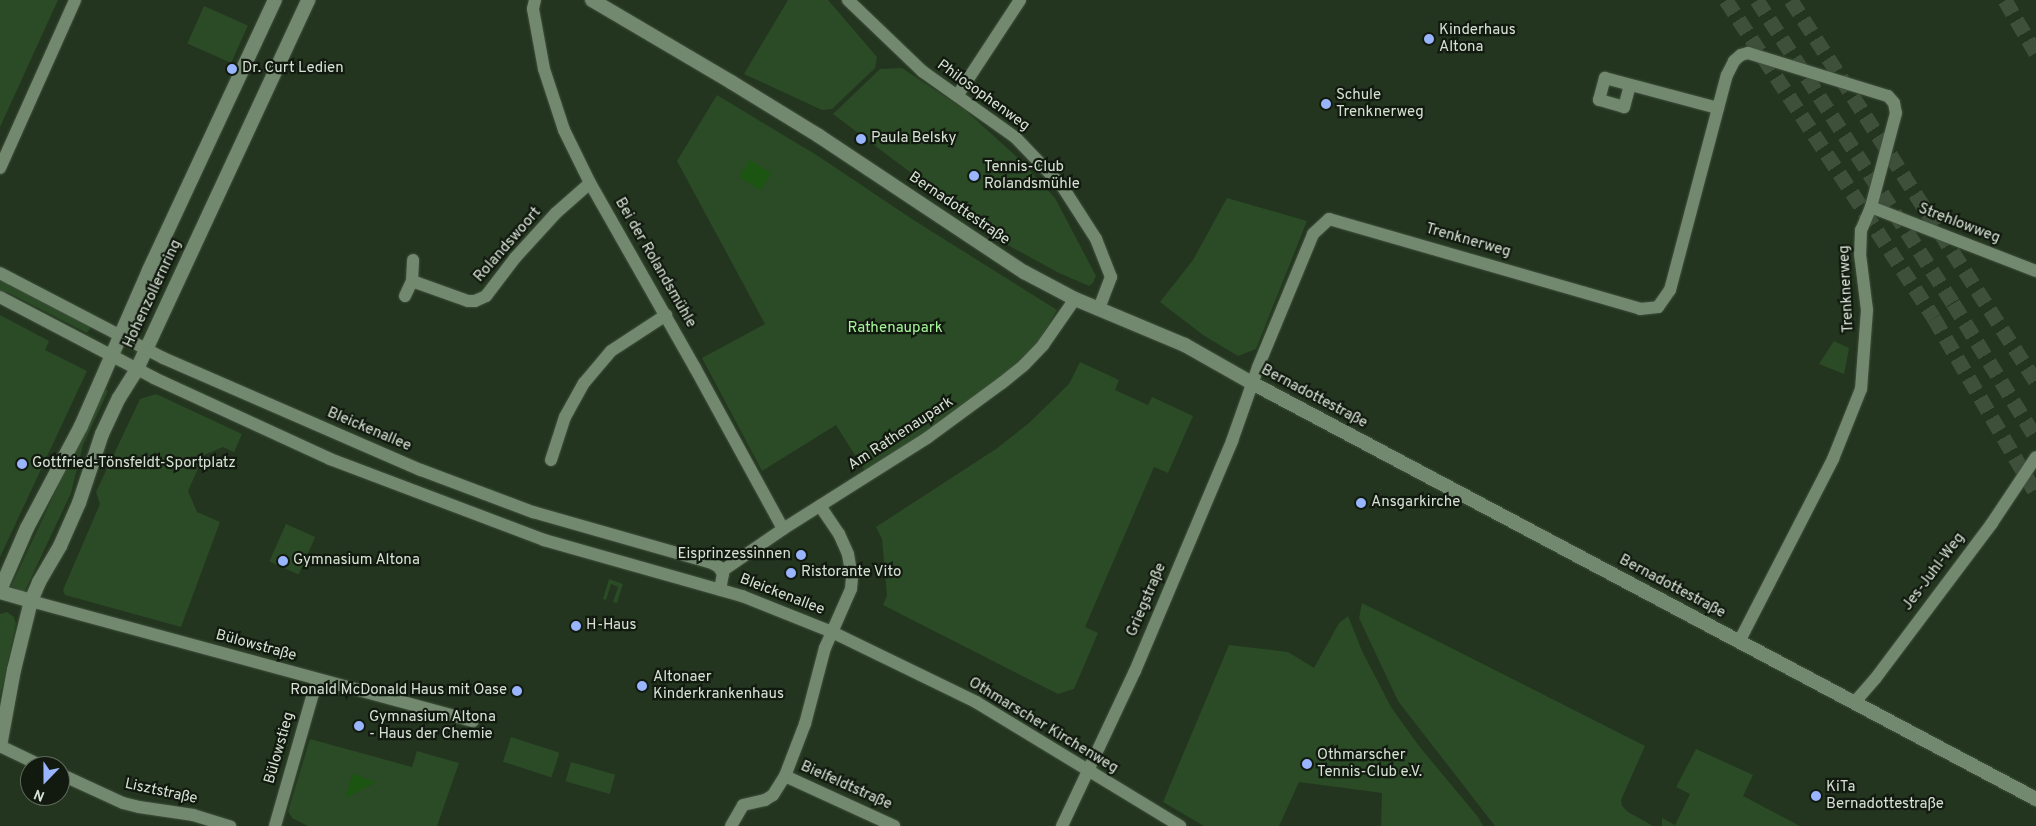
<!DOCTYPE html>
<html>
<head>
<meta charset="utf-8">
<style>
  body { margin:0 }
  #map { position:relative; width:2036px; height:826px; overflow:hidden; background:#23351f; font-family:Overpass,sans-serif }
  div>[style] { position:absolute }
  .green>* { inset:0; background:#2b4a26; transform-origin:0 0 }
  .water>* { inset:0; background:#1c5411; transform-origin:0 0 }
  .motorway-tunnel>* { height:15px; margin-top:-7.5px; transform-origin:0; background:repeating-linear-gradient(90deg,#3e4f3a 0 15px,transparent 0 23px) }
  .roads { filter:drop-shadow(0 0 1px #40503d) drop-shadow(0 0 1px #40503d) }
  .minor>* { height:12px; margin:-6px; padding:0 6px; transform-origin:6px; border-radius:6px; background:#73896f }
  .tertiary>* { height:14px; margin:-7px; padding:0 7px; transform-origin:7px; border-radius:7px; background:#73896f }
  .secondary>* { height:14px; margin:-7px; padding:0 7px; transform-origin:7px; border-radius:7px; background:#73896f }
  .dots>* { width:14px; height:14px; translate:-50% -50%; box-sizing:border-box; border:2px solid #121a10; border-radius:50% }
  span { translate:-50% -50%; white-space:nowrap; text-align:center; line-height:1.15; -webkit-text-stroke:4.5px #121a10; paint-order:stroke }
  .poi-label { font-size:15px; color:#d6e1d3 }
  .left { translate:0 -50%; text-align:left }
  .right { translate:-100% -50%; text-align:right }
  .street-label { font-size:15px; color:#d6e1d3 }
  .park-label { font-size:15px; color:#a7f59a }
  .north { position:absolute; left:20px; top:756px; width:50px; height:50px; box-sizing:border-box; background:#121a10; border:1px solid #606a5e; border-radius:50%; rotate:202deg; font-size:14px; font-weight:700; line-height:20px; text-align:center; color:#d6e1d3 }
  .north::after { content:''; display:block; margin:auto; width:18px; height:22px; background:#99b5fd; clip-path:polygon(50% 0,100% 100%,50% 72%,0 100%) }
</style>
</head>
<body>
<div id="map">
  <div class="green">
    <i style="clip-path:polygon(0 0,58px 0,0 127px)"></i>
    <i style="clip-path:polygon(788px 0,828px 0,877px 57px,875px 68px,832px 109px,822px 110px,744px 74px)"></i>
    <i style="left:204px;top:6px;width:48px;height:41px;rotate:24deg"></i>
    <i style="clip-path:polygon(902px 68px,965px 110px,1018px 158px,1055px 198px,1096px 276px,1093px 283px,1089px 286px,1059px 273px,1004px 243px,833px 114px,880px 69px)"></i>
    <i style="clip-path:polygon(717px 95px,818px 156px,912px 219px,1057px 310px,1039px 341px,994px 384px,925px 433px,865px 471px,836px 425px,762px 471px,702px 358px,765px 324px,677px 161px)"></i>
    <i style="clip-path:polygon(1227px 198px,1307px 221px,1256px 349px,1238px 356px,1203px 335px,1160px 302px,1193px 260px)"></i>
    <i style="clip-path:polygon(0 279px,91px 327px,87px 333px,9px 293px,0 291px)"></i>
    <i style="clip-path:polygon(0 315px,49px 341px,45px 350px,87px 371px,0 557px)"></i>
    <i style="clip-path:polygon(1834px 341px,1849px 348px,1844px 374px,1819px 364px)"></i>
    <i style="clip-path:polygon(1080px 362px,1119px 380px,1115px 390px,1148px 405px,1152px 397px,1193px 416px,1168px 473px,1154px 467px,1085px 627px,1098px 633px,1074px 689px,1058px 694px,883px 605px,887px 596px,882px 539px,876px 527px,996px 449px,1029px 423px,1069px 384px)"></i>
    <i style="clip-path:polygon(104px 388px,108px 391px,83px 445px,71px 493px,24px 593px,11px 586px)"></i>
    <i style="clip-path:polygon(156px 394px,242px 434px,234px 452px,223px 447px,204px 455px,188px 491px,197px 512px,220px 522px,181px 627px,65px 595px,63px 590px,100px 504px,96px 492px,140px 399px)"></i>
    <i style="left:286px;top:524px;width:32px;height:41px;rotate:24deg"></i>
    <i style="clip-path:polygon(609px 579px,623px 584px,617px 603px,613px 602px,618px 587px,611px 584px,606px 600px,603px 599px)"></i>
    <i style="clip-path:polygon(1362px 603px,1645px 746px,1621px 800px,1622px 806px,1628px 812px,1653px 826px,1495px 826px,1398px 701px,1359px 618px)"></i>
    <i style="clip-path:polygon(7px 612px,14px 617px,16px 624px,0 696px,0 614px)"></i>
    <i style="clip-path:polygon(1348px 616px,1362px 651px,1391px 707px,1419px 746px,1478px 817px,1483px 826px,1381px 826px,1382px 793px,1299px 782px,1279px 826px,1204px 826px,1163px 802px,1229px 645px,1288px 652px,1314px 668px,1339px 623px)"></i>
    <i style="left:511px;top:737px;width:51px;height:26px;rotate:18deg"></i>
    <i style="clip-path:polygon(310px 739px,412px 767px,417px 751px,459px 763px,437px 826px,308px 826px,292px 818px,288px 811px)"></i>
    <i style="clip-path:polygon(1696px 749px,1753px 775px,1743px 796px,1800px 826px,1662px 826px,1662px 818px,1675px 825px,1690px 794px,1676px 787px)"></i>
    <i style="left:571px;top:762px;width:46px;height:20px;rotate:16deg"></i>
  </div>
  <div class="water">
    <i style="left:750px;top:160px;width:25px;height:20px;rotate:32deg"></i>
    <i style="clip-path:polygon(353px 774px,376px 782px,345px 798px)"></i>
  </div>
  <div class="motorway-tunnel">
    <i style="left:1726px;top:0;width:380px;rotate:56.8deg"></i>
    <i style="left:1934px;top:318px;width:203px;rotate:59.8deg"></i>
    <i style="left:1757px;top:0;width:361px;rotate:57.1deg"></i>
    <i style="left:1953px;top:303px;width:158px;rotate:58.4deg"></i>
    <i style="left:1791px;top:0;width:454px;rotate:57.3deg"></i>
    <i style="left:2005px;top:0;width:61px;rotate:59.7deg"></i>
  </div>
  <div class="roads">
    <div class="minor">
      <i style="left:535px;top:0;width:9px;rotate:103deg"></i>
      <i style="left:533px;top:9px;width:61px;rotate:79.6deg"></i>
      <i style="left:544px;top:69px;width:64px;rotate:71.8deg"></i>
      <i style="left:564px;top:130px;width:59px;rotate:63.9deg"></i>
      <i style="left:590px;top:183px;width:213px;rotate:60.4deg"></i>
      <i style="left:695px;top:368px;width:183px;rotate:61.3deg"></i>
      <i style="left:848px;top:0;width:103px;rotate:43.8deg"></i>
      <i style="left:922px;top:71px;width:114px;rotate:35.4deg"></i>
      <i style="left:1015px;top:137px;width:68px;rotate:46.2deg"></i>
      <i style="left:1062px;top:186px;width:63px;rotate:57.3deg"></i>
      <i style="left:1096px;top:239px;width:41px;rotate:68.5deg"></i>
      <i style="left:1111px;top:277px;width:33px;rotate:111deg"></i>
      <i style="left:1630px;top:85px;width:23px;rotate:105deg"></i>
      <i style="left:1624px;top:107px;width:26px;rotate:-164deg"></i>
      <i style="left:1599px;top:100px;width:23px;rotate:-75deg"></i>
      <i style="left:1605px;top:78px;width:117px;rotate:14.9deg"></i>
      <i style="left:957px;top:96px;width:115px;rotate:-56.7deg"></i>
      <i style="left:0;top:168px;width:184px;rotate:-65.9deg"></i>
      <i style="left:1871px;top:207px;width:177px;rotate:21.2deg"></i>
      <i style="left:0;top:273px;width:184px;rotate:27.5deg"></i>
      <i style="left:163px;top:358px;width:281px;rotate:23.5deg"></i>
      <i style="left:421px;top:470px;width:120px;rotate:20.6deg"></i>
      <i style="left:533px;top:512px;width:186px;rotate:15.9deg"></i>
      <i style="left:712px;top:563px;width:8px;rotate:30deg"></i>
      <i style="left:719px;top:567px;width:8px;rotate:60deg"></i>
      <i style="left:723px;top:574px;width:16px;rotate:101deg"></i>
      <i style="left:412px;top:281px;width:59px;rotate:19.7deg"></i>
      <i style="left:468px;top:301px;width:7px"></i>
      <i style="left:475px;top:301px;width:12px;rotate:-24deg"></i>
      <i style="left:486px;top:296px;width:48px;rotate:-52.7deg"></i>
      <i style="left:515px;top:258px;width:61px;rotate:-47.7deg"></i>
      <i style="left:556px;top:213px;width:45px;rotate:-41.4deg"></i>
      <i style="left:405px;top:296px;width:17px;rotate:-65deg"></i>
      <i style="left:412px;top:281px;width:21px;rotate:-87deg"></i>
      <i style="left:0;top:297px;width:174px;rotate:27.7deg"></i>
      <i style="left:154px;top:378px;width:194px;rotate:24.7deg"></i>
      <i style="left:330px;top:459px;width:229px;rotate:20.7deg"></i>
      <i style="left:544px;top:540px;width:206px;rotate:15.8deg"></i>
      <i style="left:742px;top:596px;width:97px;rotate:21.8deg"></i>
      <i style="left:832px;top:632px;width:160px;rotate:25.9deg"></i>
      <i style="left:976px;top:702px;width:239px;rotate:31.3deg"></i>
      <i style="left:551px;top:460px;width:45px;rotate:-72deg"></i>
      <i style="left:565px;top:417px;width:39px;rotate:-61deg"></i>
      <i style="left:584px;top:383px;width:42px;rotate:-49.8deg"></i>
      <i style="left:611px;top:351px;width:66px;rotate:-33.2deg"></i>
      <i style="left:722px;top:571px;width:74px;rotate:-34.5deg"></i>
      <i style="left:783px;top:529px;width:170px;rotate:-32.3deg"></i>
      <i style="left:927px;top:438px;width:93px;rotate:-36.3deg"></i>
      <i style="left:1002px;top:383px;width:28px;rotate:-39deg"></i>
      <i style="left:1024px;top:365px;width:28px;rotate:-46deg"></i>
      <i style="left:1043px;top:345px;width:56px;rotate:-55.2deg"></i>
      <i style="left:31px;top:601px;width:458px;rotate:15.2deg"></i>
      <i style="left:1854px;top:703px;width:32px;rotate:-49deg"></i>
      <i style="left:1875px;top:679px;width:195px;rotate:-53.1deg"></i>
      <i style="left:1992px;top:523px;width:79px;rotate:-56.3deg"></i>
      <i style="left:0;top:746px;width:47px;rotate:25.5deg"></i>
      <i style="left:60px;top:774px;width:69px;rotate:24.7deg"></i>
      <i style="left:123px;top:803px;width:16px;rotate:14deg"></i>
      <i style="left:139px;top:807px;width:55px;rotate:8.4deg"></i>
      <i style="left:193px;top:815px;width:39px;rotate:17deg"></i>
      <i style="left:785px;top:776px;width:120px;rotate:24.6deg"></i>
      <i style="left:275px;top:826px;width:152px;rotate:-74deg"></i>
      <i style="left:731px;top:826px;width:24px;rotate:-60deg"></i>
      <i style="left:743px;top:805px;width:23px;rotate:-13deg"></i>
      <i style="left:765px;top:800px;width:9px;rotate:-32deg"></i>
      <i style="left:773px;top:795px;width:22px;rotate:-58deg"></i>
      <i style="left:785px;top:776px;width:56px;rotate:-69deg"></i>
      <i style="left:805px;top:724px;width:79px;rotate:-75.3deg"></i>
      <i style="left:825px;top:648px;width:64px;rotate:-66.2deg"></i>
      <i style="left:851px;top:589px;width:12px;rotate:-85deg"></i>
      <i style="left:852px;top:577px;width:23px;rotate:-100deg"></i>
      <i style="left:848px;top:554px;width:22px;rotate:-114deg"></i>
      <i style="left:839px;top:534px;width:34px;rotate:-124deg"></i>
      <i style="left:1062px;top:826px;width:171px;rotate:-64.8deg"></i>
      <i style="left:1135px;top:671px;width:250px;rotate:-67.1deg"></i>
      <i style="left:1232px;top:441px;width:78px;rotate:-70.6deg"></i>
      <i style="left:1258px;top:367px;width:144px;rotate:-67.5deg"></i>
      <i style="left:1313px;top:234px;width:22px;rotate:-43deg"></i>
      <i style="left:1329px;top:219px;width:324px;rotate:16.1deg"></i>
      <i style="left:1640px;top:309px;width:18px;rotate:-6deg"></i>
      <i style="left:1658px;top:307px;width:21px;rotate:-55deg"></i>
      <i style="left:1670px;top:290px;width:222px;rotate:-75.2deg"></i>
      <i style="left:1727px;top:75px;width:16px;rotate:-63deg"></i>
      <i style="left:1734px;top:61px;width:9px;rotate:-41deg"></i>
      <i style="left:1741px;top:55px;width:7px;rotate:-16deg"></i>
      <i style="left:1748px;top:53px;width:146px;rotate:17.1deg"></i>
      <i style="left:1888px;top:96px;width:9px;rotate:49deg"></i>
      <i style="left:1894px;top:103px;width:10px;rotate:79deg"></i>
      <i style="left:1896px;top:113px;width:97px;rotate:104.9deg"></i>
      <i style="left:1871px;top:207px;width:25px;rotate:113deg"></i>
      <i style="left:1861px;top:230px;width:24px;rotate:92deg"></i>
      <i style="left:1860px;top:254px;width:56px;rotate:82.9deg"></i>
      <i style="left:1867px;top:310px;width:79px;rotate:94.3deg"></i>
      <i style="left:1861px;top:389px;width:75px;rotate:111.8deg"></i>
      <i style="left:1833px;top:459px;width:206px;rotate:117.2deg"></i>
    </div>
    <div class="tertiary">
      <i style="left:592px;top:0;width:161px;rotate:30.5deg"></i>
      <i style="left:731px;top:82px;width:103px;rotate:31.5deg"></i>
      <i style="left:819px;top:136px;width:246px;rotate:33.6deg"></i>
      <i style="left:1024px;top:272px;width:58px;rotate:27.9deg"></i>
      <i style="left:1075px;top:299px;width:119px;rotate:22.7deg"></i>
      <i style="left:1185px;top:345px;width:77px;rotate:29.6deg"></i>
      <i style="left:1252px;top:383px;width:888px;rotate:27.95deg"></i>
    </div>
    <div class="secondary">
      <i style="left:0;top:590px;width:68px;rotate:-66.5deg"></i>
      <i style="left:27px;top:528px;width:115px;rotate:-62.1deg"></i>
      <i style="left:81px;top:426px;width:170px;rotate:-66.4deg"></i>
      <i style="left:149px;top:270px;width:298px;rotate:-65deg"></i>
      <i style="left:0;top:592px;width:32px;rotate:16deg"></i>
      <i style="left:0;top:746px;width:77px;rotate:-79.6deg"></i>
      <i style="left:14px;top:670px;width:71px;rotate:-76.2deg"></i>
      <i style="left:31px;top:601px;width:21px;rotate:-67deg"></i>
      <i style="left:39px;top:582px;width:42px;rotate:-59.7deg"></i>
      <i style="left:60px;top:546px;width:47px;rotate:-66.2deg"></i>
      <i style="left:79px;top:503px;width:73px;rotate:-71.6deg"></i>
      <i style="left:102px;top:434px;width:40px;rotate:-65deg"></i>
      <i style="left:119px;top:398px;width:34px;rotate:-58deg"></i>
      <i style="left:137px;top:369px;width:407px;rotate:-65.1deg"></i>
    </div>
  </div>
  <div class="dots">
    <i style="left:1429px;top:39px;background:#99b5fd"></i>
    <i style="left:232px;top:69px;background:#99b5fd"></i>
    <i style="left:1326px;top:104px;background:#99b5fd"></i>
    <i style="left:861px;top:139px;background:#99b5fd"></i>
    <i style="left:974px;top:176px;background:#99b5fd"></i>
    <i style="left:22px;top:464px;background:#99b5fd"></i>
    <i style="left:1361px;top:503px;background:#99b5fd"></i>
    <i style="left:801px;top:555px;background:#99b5fd"></i>
    <i style="left:283px;top:561px;background:#99b5fd"></i>
    <i style="left:791px;top:573px;background:#99b5fd"></i>
    <i style="left:576px;top:626px;background:#99b5fd"></i>
    <i style="left:642px;top:686px;background:#99b5fd"></i>
    <i style="left:517px;top:691px;background:#99b5fd"></i>
    <i style="left:359px;top:726px;background:#99b5fd"></i>
    <i style="left:1307px;top:764px;background:#99b5fd"></i>
    <i style="left:1816px;top:796px;background:#99b5fd"></i>
  </div>
  <div class="poi-label">
    <span class="left" style="left:1439px;top:39px">Kinderhaus<br>Altona</span>
    <span class="left" style="left:242px;top:69px">Dr. Curt Ledien</span>
    <span class="left" style="left:1336px;top:104px">Schule<br>Trenknerweg</span>
    <span class="left" style="left:871px;top:139px">Paula Belsky</span>
    <span class="left" style="left:984px;top:176px">Tennis-Club<br>Rolandsmühle</span>
    <span class="left" style="left:32px;top:464px">Gottfried-Tönsfeldt-Sportplatz</span>
    <span class="left" style="left:1371px;top:503px">Ansgarkirche</span>
    <span class="right" style="left:791px;top:555px">Eisprinzessinnen</span>
    <span class="left" style="left:293px;top:561px">Gymnasium Altona</span>
    <span class="left" style="left:801px;top:573px">Ristorante Vito</span>
    <span class="left" style="left:586px;top:626px">H-Haus</span>
    <span class="left" style="left:653px;top:686px">Altonaer<br>Kinderkrankenhaus</span>
    <span class="right" style="left:507px;top:691px">Ronald McDonald Haus mit Oase</span>
    <span class="left" style="left:369px;top:726px">Gymnasium Altona<br>- Haus der Chemie</span>
    <span class="left" style="left:1317px;top:764px">Othmarscher<br>Tennis-Club e.V.</span>
    <span class="left" style="left:1826px;top:796px">KiTa<br>Bernadottestraße</span>
  </div>
  <div class="street-label">
    <span style="left:983px;top:96px;rotate:36deg">Philosophenweg</span>
    <span style="left:959px;top:209px;rotate:34deg">Bernadottestraße</span>
    <span style="left:1959px;top:224px;rotate:21deg">Strehlowweg</span>
    <span style="left:1468px;top:241px;rotate:16deg">Trenknerweg</span>
    <span style="left:508px;top:245px;rotate:-49deg">Rolandswoort</span>
    <span style="left:655px;top:263px;rotate:60deg">Bei der Rolandsmühle</span>
    <span style="left:1847px;top:289px;rotate:-93deg">Trenknerweg</span>
    <span style="left:153px;top:294px;rotate:-65deg">Hohenzollernring</span>
    <span style="left:1314px;top:397px;rotate:28deg">Bernadottestraße</span>
    <span style="left:369px;top:430px;rotate:23deg">Bleickenallee</span>
    <span style="left:901px;top:434px;rotate:-33deg">Am Rathenaupark</span>
    <span style="left:1934px;top:572px;rotate:-53deg">Jes-Juhl-Weg</span>
    <span style="left:1672px;top:587px;rotate:28deg">Bernadottestraße</span>
    <span style="left:782px;top:595px;rotate:21deg">Bleickenallee</span>
    <span style="left:1147px;top:600px;rotate:-67deg">Griegstraße</span>
    <span style="left:256px;top:646px;rotate:15deg">Bülowstraße</span>
    <span style="left:1043px;top:726px;rotate:31deg">Othmarscher Kirchenweg</span>
    <span style="left:280px;top:748px;rotate:-74deg">Bülowstieg</span>
    <span style="left:846px;top:786px;rotate:24deg">Bielfeldtstraße</span>
    <span style="left:161px;top:792px;rotate:12deg">Lisztstraße</span>
  </div>
  <div class="park-label">
    <span style="left:895px;top:329px">Rathenaupark</span>
  </div>
  <div class="north">N</div>
</div>
</body>
</html>
